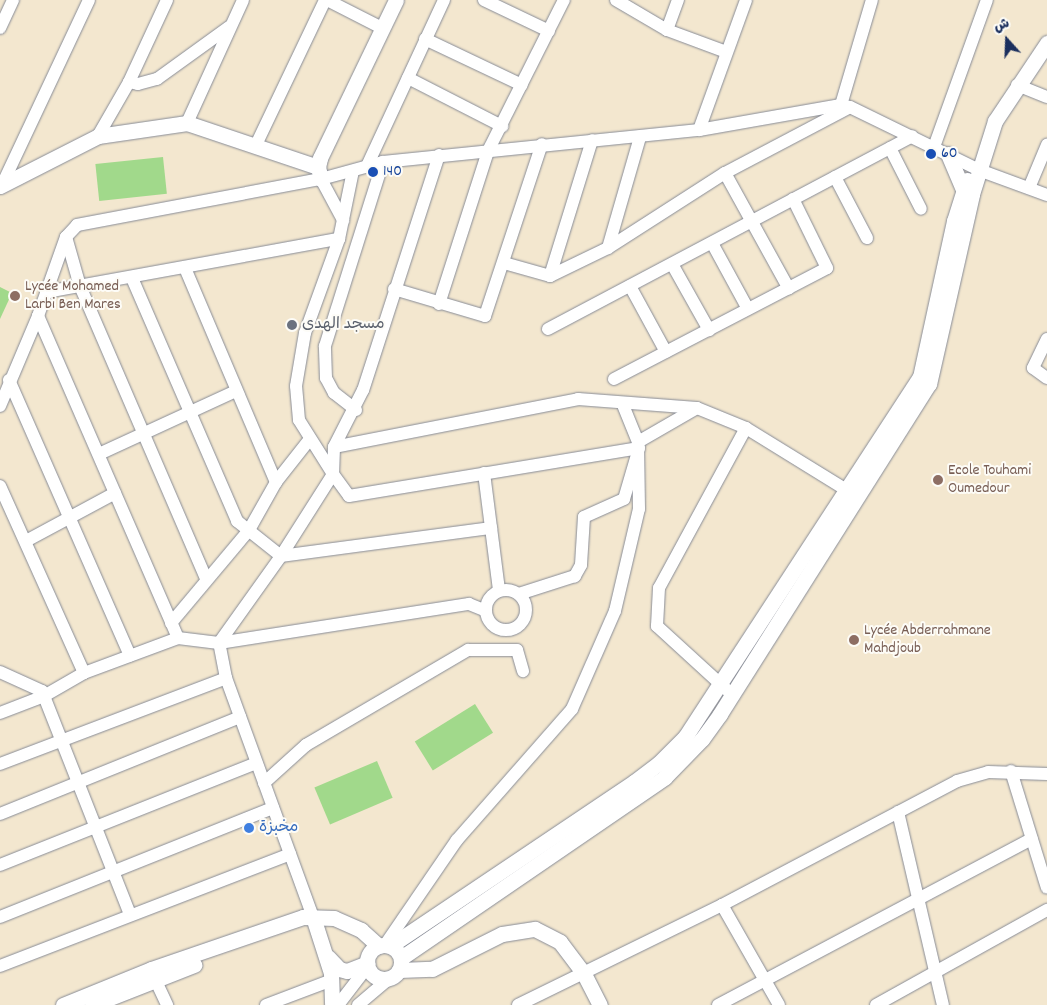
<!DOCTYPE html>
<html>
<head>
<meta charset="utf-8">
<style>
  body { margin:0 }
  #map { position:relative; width:1047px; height:1005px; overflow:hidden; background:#f3e7cf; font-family:Dekko,"Playpen Sans Arabic",sans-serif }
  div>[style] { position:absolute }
  .green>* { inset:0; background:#a1d98b; transform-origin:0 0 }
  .roads { filter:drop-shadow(0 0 1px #878b96) drop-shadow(0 0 1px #878b96) }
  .minor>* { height:12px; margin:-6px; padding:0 6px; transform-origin:6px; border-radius:6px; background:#fff }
  .minor>.ring { margin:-6px; padding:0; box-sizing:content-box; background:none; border:12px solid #fff; border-radius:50% }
  .tertiary>* { height:15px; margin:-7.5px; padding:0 7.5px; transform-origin:7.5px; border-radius:7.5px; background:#fff }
  .tertiary>.ring { margin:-7.5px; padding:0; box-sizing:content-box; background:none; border:15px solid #fff; border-radius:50% }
  .dots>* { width:14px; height:14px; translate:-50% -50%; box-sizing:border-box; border:2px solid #fdfcf7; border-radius:50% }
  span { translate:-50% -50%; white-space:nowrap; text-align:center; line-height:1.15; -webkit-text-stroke:4px #fdfcf7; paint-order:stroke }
  .transit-label { font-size:16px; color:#164399 }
  .left { translate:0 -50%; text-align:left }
  .education-label { font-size:16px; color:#785e54 }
  .worship-label { font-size:16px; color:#5b616d }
  .shop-label { font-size:16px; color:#366cbe }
  .north { position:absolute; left:982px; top:15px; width:50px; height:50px; -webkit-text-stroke:4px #fdfcf7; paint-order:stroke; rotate:340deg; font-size:14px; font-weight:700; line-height:20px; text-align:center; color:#1b2f5e }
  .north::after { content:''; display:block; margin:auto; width:18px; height:22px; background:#1b2f5e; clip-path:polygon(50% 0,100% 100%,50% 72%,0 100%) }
</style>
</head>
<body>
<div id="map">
  <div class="green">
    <i style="left:163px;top:157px;width:37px;height:68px;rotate:84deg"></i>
    <i style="clip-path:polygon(0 287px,12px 293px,0 319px)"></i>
    <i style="left:475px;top:704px;width:34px;height:71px;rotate:58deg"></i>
    <i style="left:377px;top:761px;width:40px;height:68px;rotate:67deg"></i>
  </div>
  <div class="roads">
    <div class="minor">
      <i style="left:327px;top:0;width:62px;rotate:27deg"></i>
      <i style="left:484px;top:0;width:72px;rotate:25.5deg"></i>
      <i style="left:616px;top:0;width:59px;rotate:30.5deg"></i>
      <i style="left:667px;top:30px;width:63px;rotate:20.4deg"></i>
      <i style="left:0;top:28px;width:31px;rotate:-65deg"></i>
      <i style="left:667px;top:30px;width:32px;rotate:-70deg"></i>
      <i style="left:425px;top:39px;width:107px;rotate:25.4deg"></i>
      <i style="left:408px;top:78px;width:106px;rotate:27.1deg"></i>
      <i style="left:129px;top:82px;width:9px;rotate:13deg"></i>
      <i style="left:138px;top:84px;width:20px;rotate:-15deg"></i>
      <i style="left:157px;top:79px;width:89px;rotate:-35.8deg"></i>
      <i style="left:1017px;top:85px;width:32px;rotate:22deg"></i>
      <i style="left:841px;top:105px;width:109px;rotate:-73.6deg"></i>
      <i style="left:187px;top:123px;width:135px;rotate:-65.5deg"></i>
      <i style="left:699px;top:130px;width:138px;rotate:-70.1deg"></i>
      <i style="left:98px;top:136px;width:62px;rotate:-60.1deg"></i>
      <i style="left:129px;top:82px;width:90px;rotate:-65.1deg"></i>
      <i style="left:255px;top:147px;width:163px;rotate:-64.5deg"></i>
      <i style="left:934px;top:147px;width:156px;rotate:-70.2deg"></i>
      <i style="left:890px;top:148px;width:68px;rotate:63.1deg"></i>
      <i style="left:439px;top:155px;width:247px;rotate:107.9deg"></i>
      <i style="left:363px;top:390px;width:64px;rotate:117deg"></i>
      <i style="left:334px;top:447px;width:27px;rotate:92deg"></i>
      <i style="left:333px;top:474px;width:27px;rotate:54deg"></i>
      <i style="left:349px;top:496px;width:294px;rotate:-9.4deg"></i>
      <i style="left:639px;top:448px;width:53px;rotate:106.4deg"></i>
      <i style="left:624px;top:499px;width:44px;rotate:155.8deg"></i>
      <i style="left:584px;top:517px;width:48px;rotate:93.6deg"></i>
      <i style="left:581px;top:565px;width:13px;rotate:119deg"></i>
      <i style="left:575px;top:576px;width:59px;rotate:162.2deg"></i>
      <i style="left:367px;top:166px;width:183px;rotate:-65.1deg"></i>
      <i style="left:725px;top:173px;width:132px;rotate:61.1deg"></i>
      <i style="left:835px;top:177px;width:69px;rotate:62.3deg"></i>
      <i style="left:321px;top:179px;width:47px;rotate:61.8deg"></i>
      <i style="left:2px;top:185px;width:204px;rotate:-64.8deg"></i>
      <i style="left:1029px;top:188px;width:47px;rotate:-67.3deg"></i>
      <i style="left:66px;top:237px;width:51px;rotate:74.1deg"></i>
      <i style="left:80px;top:286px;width:319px;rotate:66.7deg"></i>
      <i style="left:712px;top:243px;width:75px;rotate:61.4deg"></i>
      <i style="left:608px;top:248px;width:116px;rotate:-73.9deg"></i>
      <i style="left:504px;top:263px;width:48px;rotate:15.8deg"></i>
      <i style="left:550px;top:276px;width:64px;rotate:-25.8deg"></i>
      <i style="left:608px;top:248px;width:139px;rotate:-32.7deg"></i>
      <i style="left:725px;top:173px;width:141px;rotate:-27.8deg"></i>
      <i style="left:672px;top:264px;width:76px;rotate:60.7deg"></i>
      <i style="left:185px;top:268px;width:233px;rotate:67deg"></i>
      <i style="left:550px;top:276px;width:142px;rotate:-72.8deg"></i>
      <i style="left:132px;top:278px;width:265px;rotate:66.6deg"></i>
      <i style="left:237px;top:521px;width:56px;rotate:38.5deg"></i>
      <i style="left:281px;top:556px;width:212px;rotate:-7.6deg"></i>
      <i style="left:630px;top:286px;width:75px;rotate:61.4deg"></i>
      <i style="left:394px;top:289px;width:95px;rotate:16.5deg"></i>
      <i style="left:485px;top:316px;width:181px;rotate:-71.7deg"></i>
      <i style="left:46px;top:292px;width:298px;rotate:-10.3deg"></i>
      <i style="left:439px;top:304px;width:161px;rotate:-72.2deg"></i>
      <i style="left:488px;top:151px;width:169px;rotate:-63.3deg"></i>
      <i style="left:38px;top:316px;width:351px;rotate:66.5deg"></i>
      <i style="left:548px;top:329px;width:412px;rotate:-27.9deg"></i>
      <i style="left:1047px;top:339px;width:32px;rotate:116deg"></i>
      <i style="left:1033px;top:368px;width:17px;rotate:36deg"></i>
      <i style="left:614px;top:379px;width:240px;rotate:-27.5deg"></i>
      <i style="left:827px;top:268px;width:77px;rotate:-116.2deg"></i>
      <i style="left:9px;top:380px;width:301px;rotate:66.3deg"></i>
      <i style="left:0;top:406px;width:98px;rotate:-67.1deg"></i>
      <i style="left:38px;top:316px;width:84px;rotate:-70.5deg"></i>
      <i style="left:66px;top:237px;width:16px;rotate:-47deg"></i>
      <i style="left:77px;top:225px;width:248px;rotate:-10.7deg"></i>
      <i style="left:321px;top:179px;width:64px;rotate:-15.3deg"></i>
      <i style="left:383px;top:162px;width:318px;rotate:-5.8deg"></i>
      <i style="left:699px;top:130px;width:144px;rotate:-10deg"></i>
      <i style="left:841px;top:105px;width:9px;rotate:13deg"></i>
      <i style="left:850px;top:107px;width:144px;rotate:26deg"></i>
      <i style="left:979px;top:170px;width:72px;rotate:20.2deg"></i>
      <i style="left:356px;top:410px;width:28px;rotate:-142deg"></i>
      <i style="left:334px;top:393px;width:17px;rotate:-118deg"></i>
      <i style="left:326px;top:378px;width:32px;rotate:-92deg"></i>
      <i style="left:325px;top:346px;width:193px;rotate:-72.5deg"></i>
      <i style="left:638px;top:442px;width:68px;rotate:-30deg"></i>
      <i style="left:697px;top:408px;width:53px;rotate:22.2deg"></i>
      <i style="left:746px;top:428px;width:126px;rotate:31.7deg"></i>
      <i style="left:334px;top:447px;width:249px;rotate:-11.1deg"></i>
      <i style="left:578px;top:399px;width:119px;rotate:4.3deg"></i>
      <i style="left:99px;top:454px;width:151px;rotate:-24.7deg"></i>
      <i style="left:484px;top:473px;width:118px;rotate:82.7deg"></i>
      <i style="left:0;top:486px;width:205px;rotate:65.8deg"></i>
      <i style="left:26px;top:541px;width:101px;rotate:-28.3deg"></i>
      <i class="ring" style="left:486px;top:590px;width:28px;height:28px"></i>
      <i style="left:171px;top:623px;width:121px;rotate:-50deg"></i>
      <i style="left:249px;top:530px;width:55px;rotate:-60.6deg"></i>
      <i style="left:276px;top:482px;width:55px;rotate:-51.7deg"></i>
      <i style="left:0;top:672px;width:46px;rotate:24.3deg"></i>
      <i style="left:42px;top:691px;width:240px;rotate:68.5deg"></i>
      <i style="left:727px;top:690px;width:95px;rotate:-137.6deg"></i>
      <i style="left:657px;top:626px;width:38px;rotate:-87deg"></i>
      <i style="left:659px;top:588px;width:182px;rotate:-61.5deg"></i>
      <i style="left:0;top:713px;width:47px;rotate:-21.1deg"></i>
      <i style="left:44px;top:696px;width:46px;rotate:-29.9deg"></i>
      <i style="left:84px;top:673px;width:100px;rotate:-20.4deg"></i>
      <i style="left:178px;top:638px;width:41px;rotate:7deg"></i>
      <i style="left:219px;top:643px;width:253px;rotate:-8.9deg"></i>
      <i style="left:469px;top:604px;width:18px;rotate:22deg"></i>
      <i style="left:0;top:764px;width:242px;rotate:-20.8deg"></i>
      <i style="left:1011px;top:771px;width:122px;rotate:72.9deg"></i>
      <i style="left:264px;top:783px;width:57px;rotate:-42.1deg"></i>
      <i style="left:306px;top:745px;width:188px;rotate:-30.4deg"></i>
      <i style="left:468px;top:650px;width:49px"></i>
      <i style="left:517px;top:650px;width:22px;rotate:74deg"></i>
      <i style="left:898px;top:812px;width:198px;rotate:76.9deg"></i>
      <i style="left:0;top:814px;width:259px;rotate:-22deg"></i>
      <i style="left:0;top:865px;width:276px;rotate:-21.7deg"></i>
      <i style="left:722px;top:905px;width:115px;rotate:60.3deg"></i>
      <i style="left:0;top:917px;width:294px;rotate:-21.8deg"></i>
      <i style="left:313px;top:917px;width:254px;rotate:-110deg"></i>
      <i style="left:226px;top:678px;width:36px;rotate:-101deg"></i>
      <i style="left:219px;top:643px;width:107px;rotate:-54.5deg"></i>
      <i style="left:281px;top:556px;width:97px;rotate:-57.6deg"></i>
      <i style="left:333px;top:474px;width:64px;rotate:-122.2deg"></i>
      <i style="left:299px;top:420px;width:34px;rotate:-95deg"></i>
      <i style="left:296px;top:386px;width:54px;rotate:-80.4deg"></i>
      <i style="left:305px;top:333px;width:100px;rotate:-70.1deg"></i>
      <i style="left:339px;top:239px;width:69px;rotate:-78.4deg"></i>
      <i style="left:385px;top:945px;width:127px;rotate:-55.6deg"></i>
      <i style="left:457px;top:840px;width:174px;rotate:-48.7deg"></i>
      <i style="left:572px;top:709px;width:107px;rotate:-66.3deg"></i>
      <i style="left:615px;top:611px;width:105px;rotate:-76.8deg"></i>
      <i style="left:639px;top:509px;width:67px;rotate:-90.9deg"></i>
      <i style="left:638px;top:442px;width:40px;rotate:-112deg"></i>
      <i style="left:0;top:966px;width:311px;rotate:-21.1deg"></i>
      <i style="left:155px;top:979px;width:29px;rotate:65deg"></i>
      <i style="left:266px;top:1005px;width:71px;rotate:-20.7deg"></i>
      <i style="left:338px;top:1005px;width:49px;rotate:-52.4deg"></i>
      <i style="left:358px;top:1005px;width:43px;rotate:-40.3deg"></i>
      <i style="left:518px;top:1005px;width:227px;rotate:-26.1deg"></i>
      <i style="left:722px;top:905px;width:266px;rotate:-27.8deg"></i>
      <i style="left:957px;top:781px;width:32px;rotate:-16deg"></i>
      <i style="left:988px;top:772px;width:59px;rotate:1.9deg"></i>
      <i style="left:718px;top:1005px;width:355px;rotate:-27.9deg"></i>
      <i style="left:876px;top:1005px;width:196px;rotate:-29.1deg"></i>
    </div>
    <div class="tertiary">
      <i style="left:948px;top:154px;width:38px;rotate:67deg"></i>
      <i style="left:321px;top:179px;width:12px;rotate:-104deg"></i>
      <i style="left:318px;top:167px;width:9px;rotate:-77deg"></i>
      <i style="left:320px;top:158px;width:175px;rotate:-64.3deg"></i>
      <i style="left:0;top:186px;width:110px;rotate:-27deg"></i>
      <i style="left:98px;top:136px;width:90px;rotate:-8.3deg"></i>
      <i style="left:187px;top:123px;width:138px;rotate:18.6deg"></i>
      <i style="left:313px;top:917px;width:59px;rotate:72.2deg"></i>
      <i style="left:331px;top:973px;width:32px;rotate:88deg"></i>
      <i class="ring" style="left:367px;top:945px;width:19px;height:19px"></i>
      <i style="left:390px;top:946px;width:294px;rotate:-33.9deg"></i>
      <i style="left:634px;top:782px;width:31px;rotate:-37deg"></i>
      <i style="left:659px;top:763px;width:37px;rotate:-45deg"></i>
      <i style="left:685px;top:737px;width:430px;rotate:-56.9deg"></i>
      <i style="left:920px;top:377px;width:160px;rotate:-77.7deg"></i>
      <i style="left:954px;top:221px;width:43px;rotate:-72.4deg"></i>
      <i style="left:328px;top:957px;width:16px;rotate:47deg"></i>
      <i style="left:339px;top:969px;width:8px;rotate:14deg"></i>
      <i style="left:347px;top:971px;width:22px;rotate:-21deg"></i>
      <i style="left:401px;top:958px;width:320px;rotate:-34.4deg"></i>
      <i style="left:665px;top:777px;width:53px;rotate:-45.8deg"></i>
      <i style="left:702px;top:739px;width:31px;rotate:-54deg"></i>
      <i style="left:720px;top:714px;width:391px;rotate:-57.7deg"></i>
      <i style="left:929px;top:384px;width:195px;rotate:-77.2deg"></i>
      <i style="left:972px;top:194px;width:77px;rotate:-72.5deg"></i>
      <i style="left:995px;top:121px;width:94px;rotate:-56.3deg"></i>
      <i style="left:399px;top:970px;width:33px;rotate:-2deg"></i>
      <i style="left:432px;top:969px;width:78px;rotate:-26.6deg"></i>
      <i style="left:502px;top:934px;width:33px;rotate:-9deg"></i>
      <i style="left:535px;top:929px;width:28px;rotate:27deg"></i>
      <i style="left:560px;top:942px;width:38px;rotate:53deg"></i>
      <i style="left:583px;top:972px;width:37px;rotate:63deg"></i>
      <i style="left:63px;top:1005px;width:95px;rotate:-22.2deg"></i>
      <i style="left:151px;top:969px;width:161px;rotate:-18.9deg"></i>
      <i style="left:303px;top:917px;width:31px;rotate:2deg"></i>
      <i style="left:334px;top:918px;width:30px;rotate:24deg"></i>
      <i style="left:361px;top:930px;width:24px;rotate:42deg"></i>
      <i style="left:92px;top:1005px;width:110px;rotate:-21.4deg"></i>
    </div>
  </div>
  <div class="dots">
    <i style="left:931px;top:154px;background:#1a4fb4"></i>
    <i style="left:373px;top:172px;background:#1a4fb4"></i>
    <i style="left:15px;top:296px;background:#8d6e63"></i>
    <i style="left:292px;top:325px;background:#6b7280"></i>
    <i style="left:938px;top:480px;background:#8d6e63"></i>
    <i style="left:854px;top:640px;background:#8d6e63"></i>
    <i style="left:249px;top:828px;background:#3f7fe0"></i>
  </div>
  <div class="transit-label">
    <span class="left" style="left:941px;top:154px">60</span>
    <span class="left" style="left:383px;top:172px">140</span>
  </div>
  <div class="education-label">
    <span class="left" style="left:25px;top:296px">Lycée Mohamed<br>Larbi Ben Mares</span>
    <span class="left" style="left:948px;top:480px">Ecole Touhami<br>Oumedour</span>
    <span class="left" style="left:864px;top:640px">Lycée Abderrahmane<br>Mahdjoub</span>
  </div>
  <div class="worship-label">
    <span class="left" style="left:302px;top:325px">مسجد الهدى</span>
  </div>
  <div class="shop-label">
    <span class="left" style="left:259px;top:828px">مخبزة</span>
  </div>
  <div class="north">ش</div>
</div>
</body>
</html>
